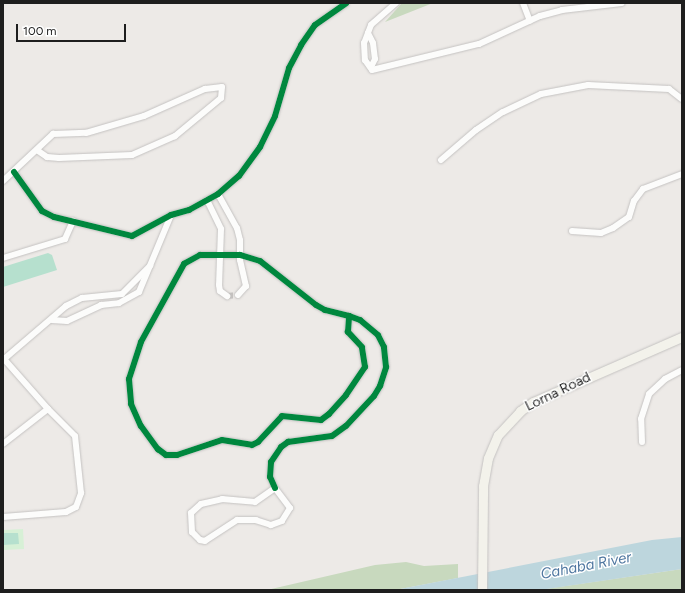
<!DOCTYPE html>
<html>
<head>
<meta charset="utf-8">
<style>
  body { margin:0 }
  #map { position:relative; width:685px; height:593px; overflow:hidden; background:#edeae7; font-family:Figtree,sans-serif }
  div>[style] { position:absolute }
  .forest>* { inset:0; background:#c8d9be }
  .park>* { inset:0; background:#d7f0d6; transform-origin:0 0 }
  .pitch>* { inset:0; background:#b6e0ce }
  .water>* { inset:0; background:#bdd6dd }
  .street-tunnel>* { height:6px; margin-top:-3px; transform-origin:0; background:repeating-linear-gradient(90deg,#c4c1bf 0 6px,transparent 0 9px) }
  .roads { filter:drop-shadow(0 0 1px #c4c2c1) drop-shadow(0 0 1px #c4c2c1) }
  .street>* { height:6px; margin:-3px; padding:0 3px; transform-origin:3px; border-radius:3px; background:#fcfcfb }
  .secondary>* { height:9px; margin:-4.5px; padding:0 4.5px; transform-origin:4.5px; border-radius:4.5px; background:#f3f2eb }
  .cycleway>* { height:6px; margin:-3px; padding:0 3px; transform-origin:3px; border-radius:3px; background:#00873e }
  span { translate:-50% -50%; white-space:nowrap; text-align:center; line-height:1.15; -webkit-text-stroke:3px #fff; paint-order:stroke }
  .street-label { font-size:14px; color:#1e1e1e }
  .water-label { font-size:15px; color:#4f77a0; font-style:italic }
  .frame { position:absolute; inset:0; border:4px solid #1e1e1e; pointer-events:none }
  .scale { position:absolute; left:16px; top:24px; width:110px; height:18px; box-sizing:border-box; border:2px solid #1e1e1e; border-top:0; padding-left:5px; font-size:12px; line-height:14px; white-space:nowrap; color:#1e1e1e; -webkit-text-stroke:3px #fff; paint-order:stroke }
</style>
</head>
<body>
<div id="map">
  <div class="forest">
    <i style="clip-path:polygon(402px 3px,433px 3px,385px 22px)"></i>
    <i style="clip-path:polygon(406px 562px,424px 566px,458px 564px,458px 578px,395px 590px,267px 590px,375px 565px)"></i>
    <i style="clip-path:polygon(682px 569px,682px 590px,538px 590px)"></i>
  </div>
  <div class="park">
    <i style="left:23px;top:529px;width:20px;height:20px;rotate:87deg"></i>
  </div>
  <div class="pitch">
    <i style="clip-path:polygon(48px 253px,52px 255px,57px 270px,3px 287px,3px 267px)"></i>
    <i style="clip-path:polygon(3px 533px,18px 533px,19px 544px,3px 545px)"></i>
  </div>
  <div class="water">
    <i style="clip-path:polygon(682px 537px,682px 569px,540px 590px,395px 590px,652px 540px)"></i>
  </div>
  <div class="street-tunnel">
    <i style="left:227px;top:296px;width:11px;rotate:-5deg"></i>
  </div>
  <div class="roads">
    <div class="street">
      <i style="left:396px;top:3px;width:33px;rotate:139deg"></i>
      <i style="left:371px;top:25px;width:19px;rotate:111deg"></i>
      <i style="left:364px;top:43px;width:17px;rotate:87deg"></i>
      <i style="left:365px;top:60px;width:12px;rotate:55deg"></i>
      <i style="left:372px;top:70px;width:110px;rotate:-13.7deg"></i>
      <i style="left:479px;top:44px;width:67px;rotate:-24.7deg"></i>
      <i style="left:540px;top:16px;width:23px;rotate:-15deg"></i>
      <i style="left:562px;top:10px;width:60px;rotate:-6.7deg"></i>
      <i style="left:523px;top:3px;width:19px;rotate:69deg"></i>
      <i style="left:368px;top:33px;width:11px;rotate:63deg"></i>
      <i style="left:373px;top:43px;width:16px;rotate:83deg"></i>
      <i style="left:375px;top:59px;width:9px;rotate:117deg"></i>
      <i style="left:441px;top:160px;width:46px;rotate:-40.6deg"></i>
      <i style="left:476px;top:130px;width:32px;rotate:-34deg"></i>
      <i style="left:503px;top:112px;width:42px;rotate:-25.3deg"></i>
      <i style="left:541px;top:94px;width:48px;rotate:-10.8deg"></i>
      <i style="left:588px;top:85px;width:81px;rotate:2.8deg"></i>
      <i style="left:669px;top:89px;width:16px;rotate:38deg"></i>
      <i style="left:14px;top:172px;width:48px;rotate:54.3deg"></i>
      <i style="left:42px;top:211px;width:13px;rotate:27deg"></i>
      <i style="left:54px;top:217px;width:80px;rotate:13.7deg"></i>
      <i style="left:132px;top:236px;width:44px;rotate:-28.3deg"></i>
      <i style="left:171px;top:215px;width:19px;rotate:-16deg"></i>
      <i style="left:189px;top:210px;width:33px;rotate:-29deg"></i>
      <i style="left:218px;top:194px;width:28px;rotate:-41deg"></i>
      <i style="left:239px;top:176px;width:36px;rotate:-54deg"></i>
      <i style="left:260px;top:147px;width:34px;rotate:-64deg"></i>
      <i style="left:275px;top:116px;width:50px;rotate:-73.7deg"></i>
      <i style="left:289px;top:68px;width:26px;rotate:-62deg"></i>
      <i style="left:301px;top:45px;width:24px;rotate:-55deg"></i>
      <i style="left:315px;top:25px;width:38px;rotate:-35deg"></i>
      <i style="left:3px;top:181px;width:69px;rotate:-43.2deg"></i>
      <i style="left:53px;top:134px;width:33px;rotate:-2deg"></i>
      <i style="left:86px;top:133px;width:60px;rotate:-16.3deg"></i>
      <i style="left:144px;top:116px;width:67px;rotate:-23.9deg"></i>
      <i style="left:205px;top:89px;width:17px;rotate:-7deg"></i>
      <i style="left:222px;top:87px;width:11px;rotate:95deg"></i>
      <i style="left:221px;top:98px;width:60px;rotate:140.4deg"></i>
      <i style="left:175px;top:136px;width:47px;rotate:156.2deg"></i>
      <i style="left:132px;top:155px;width:73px;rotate:177.6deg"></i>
      <i style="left:59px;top:158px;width:12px;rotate:-175deg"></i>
      <i style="left:47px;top:157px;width:11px;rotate:-146deg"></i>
      <i style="left:218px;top:194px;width:39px;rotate:61deg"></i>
      <i style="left:237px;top:228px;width:12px;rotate:76deg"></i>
      <i style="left:240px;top:240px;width:20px;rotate:90deg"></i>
      <i style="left:240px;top:260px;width:27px;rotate:77deg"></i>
      <i style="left:246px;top:286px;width:12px;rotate:132deg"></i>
      <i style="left:207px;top:200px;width:32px;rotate:64deg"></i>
      <i style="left:221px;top:229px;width:56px;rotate:92deg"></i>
      <i style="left:219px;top:285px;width:6px;rotate:81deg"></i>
      <i style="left:220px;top:291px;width:9px;rotate:36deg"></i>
      <i style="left:572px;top:231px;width:29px;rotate:4deg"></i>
      <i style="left:601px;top:233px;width:13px;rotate:-23deg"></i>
      <i style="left:613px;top:228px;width:19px;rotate:-35deg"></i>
      <i style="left:629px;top:217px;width:17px;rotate:-73deg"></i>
      <i style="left:634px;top:201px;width:15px;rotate:-53deg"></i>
      <i style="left:643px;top:189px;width:42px;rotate:-21deg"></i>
      <i style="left:3px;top:258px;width:65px;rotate:-17deg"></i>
      <i style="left:65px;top:239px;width:20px;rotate:-66deg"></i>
      <i style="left:52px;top:320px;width:15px;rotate:4deg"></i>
      <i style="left:67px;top:321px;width:38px;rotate:-25deg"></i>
      <i style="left:101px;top:305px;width:18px;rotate:-6deg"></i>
      <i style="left:119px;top:303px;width:23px;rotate:-29deg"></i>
      <i style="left:139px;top:292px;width:83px;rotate:-67.4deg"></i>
      <i style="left:3px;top:360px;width:83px;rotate:-40.6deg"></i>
      <i style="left:66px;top:306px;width:18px;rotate:-27deg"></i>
      <i style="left:82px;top:298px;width:40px;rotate:-5.7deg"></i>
      <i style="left:122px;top:294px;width:40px;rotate:-45deg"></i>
      <i style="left:642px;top:442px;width:23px;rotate:-92deg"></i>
      <i style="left:641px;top:419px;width:26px;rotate:-72deg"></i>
      <i style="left:649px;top:394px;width:22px;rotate:-43deg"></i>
      <i style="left:665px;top:379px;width:19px;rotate:-28deg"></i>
      <i style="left:3px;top:444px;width:57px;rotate:-37.9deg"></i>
      <i style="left:275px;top:488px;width:12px;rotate:-114deg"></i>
      <i style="left:270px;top:477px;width:15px;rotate:-86deg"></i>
      <i style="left:271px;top:462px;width:18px;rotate:-56deg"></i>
      <i style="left:281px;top:447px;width:9px;rotate:-36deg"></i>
      <i style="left:288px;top:442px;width:44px;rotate:-7.8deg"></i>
      <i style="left:332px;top:436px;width:17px;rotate:-36deg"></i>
      <i style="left:346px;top:426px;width:41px;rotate:-47deg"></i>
      <i style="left:374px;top:396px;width:12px;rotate:-59deg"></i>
      <i style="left:380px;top:386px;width:20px;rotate:-72deg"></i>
      <i style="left:386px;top:367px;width:20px;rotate:-96deg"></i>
      <i style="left:384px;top:347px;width:13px;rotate:-117deg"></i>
      <i style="left:378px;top:335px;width:23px;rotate:-140deg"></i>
      <i style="left:360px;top:320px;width:12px;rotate:-160deg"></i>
      <i style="left:349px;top:316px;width:25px;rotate:-166deg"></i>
      <i style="left:325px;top:310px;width:10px;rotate:-151deg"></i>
      <i style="left:316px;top:305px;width:71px;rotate:-141.8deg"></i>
      <i style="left:260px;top:261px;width:21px;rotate:-163deg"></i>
      <i style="left:240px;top:255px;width:40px;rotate:180deg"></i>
      <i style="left:200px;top:255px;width:18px;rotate:151deg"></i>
      <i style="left:184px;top:264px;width:89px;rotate:118.9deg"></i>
      <i style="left:141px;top:342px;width:39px;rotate:108deg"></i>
      <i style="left:129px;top:379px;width:25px;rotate:85deg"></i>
      <i style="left:131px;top:404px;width:24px;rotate:66deg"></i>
      <i style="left:141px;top:426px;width:29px;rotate:54deg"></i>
      <i style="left:158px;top:449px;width:10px;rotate:37deg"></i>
      <i style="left:166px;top:455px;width:11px"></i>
      <i style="left:177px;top:455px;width:47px;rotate:-18.4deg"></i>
      <i style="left:222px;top:440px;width:30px;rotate:9deg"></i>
      <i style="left:252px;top:445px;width:7px;rotate:-27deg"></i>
      <i style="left:258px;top:442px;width:35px;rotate:-47deg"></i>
      <i style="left:282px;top:416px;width:39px;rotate:6deg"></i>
      <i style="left:321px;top:420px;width:10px;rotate:-37deg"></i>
      <i style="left:329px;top:414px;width:25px;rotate:-48deg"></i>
      <i style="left:346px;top:395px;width:34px;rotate:-56deg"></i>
      <i style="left:365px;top:367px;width:20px;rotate:-99deg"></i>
      <i style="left:362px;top:347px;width:21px;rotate:-133deg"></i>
      <i style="left:348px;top:332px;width:16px;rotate:-86deg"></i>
      <i style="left:275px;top:488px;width:25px;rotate:53deg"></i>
      <i style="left:290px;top:508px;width:15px;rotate:122deg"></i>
      <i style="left:282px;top:521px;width:12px;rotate:160deg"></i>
      <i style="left:271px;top:525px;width:16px;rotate:-162deg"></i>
      <i style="left:256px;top:520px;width:19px;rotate:180deg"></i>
      <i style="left:237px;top:520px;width:38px;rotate:147deg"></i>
      <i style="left:205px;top:541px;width:5px;rotate:-169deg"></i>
      <i style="left:200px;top:540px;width:11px;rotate:-135deg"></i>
      <i style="left:192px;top:532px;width:19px;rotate:-93deg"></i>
      <i style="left:191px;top:513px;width:13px;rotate:-42deg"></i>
      <i style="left:201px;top:504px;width:22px;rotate:-13deg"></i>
      <i style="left:222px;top:499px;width:33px;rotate:5deg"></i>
      <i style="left:255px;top:502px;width:24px;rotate:-35deg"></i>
      <i style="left:3px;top:517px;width:63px;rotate:-4.5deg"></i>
      <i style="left:66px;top:512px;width:11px;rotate:-27deg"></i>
      <i style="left:76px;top:507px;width:15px;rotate:-70deg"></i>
      <i style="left:81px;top:493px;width:57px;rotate:-96deg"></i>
      <i style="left:75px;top:436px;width:38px;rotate:-135deg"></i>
      <i style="left:48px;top:409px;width:67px;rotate:-131.3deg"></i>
    </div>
    <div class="secondary">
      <i style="left:482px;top:590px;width:104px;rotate:-89.4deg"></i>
      <i style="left:483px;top:486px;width:28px;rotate:-80deg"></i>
      <i style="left:488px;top:458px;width:25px;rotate:-67deg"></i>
      <i style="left:498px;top:435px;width:33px;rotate:-47deg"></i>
      <i style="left:520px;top:411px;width:16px;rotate:-35deg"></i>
      <i style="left:533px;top:402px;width:163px;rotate:-23.6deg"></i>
    </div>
  </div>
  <div class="cycleway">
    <i style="left:14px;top:172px;width:48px;rotate:54.3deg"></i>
    <i style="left:42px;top:211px;width:13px;rotate:27deg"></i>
    <i style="left:54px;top:217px;width:80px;rotate:13.7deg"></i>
    <i style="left:132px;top:236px;width:44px;rotate:-28.3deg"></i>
    <i style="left:171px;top:215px;width:19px;rotate:-16deg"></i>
    <i style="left:189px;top:210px;width:33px;rotate:-29deg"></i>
    <i style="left:218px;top:194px;width:28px;rotate:-41deg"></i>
    <i style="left:239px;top:176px;width:36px;rotate:-54deg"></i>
    <i style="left:260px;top:147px;width:34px;rotate:-64deg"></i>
    <i style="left:275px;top:116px;width:50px;rotate:-73.7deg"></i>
    <i style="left:289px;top:68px;width:26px;rotate:-62deg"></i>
    <i style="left:301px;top:45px;width:24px;rotate:-55deg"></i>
    <i style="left:315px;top:25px;width:38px;rotate:-35deg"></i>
    <i style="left:275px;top:488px;width:12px;rotate:-114deg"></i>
    <i style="left:270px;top:477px;width:15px;rotate:-86deg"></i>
    <i style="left:271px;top:462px;width:18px;rotate:-56deg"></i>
    <i style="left:281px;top:447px;width:9px;rotate:-36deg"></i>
    <i style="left:288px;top:442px;width:44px;rotate:-7.8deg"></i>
    <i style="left:332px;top:436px;width:17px;rotate:-36deg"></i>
    <i style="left:346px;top:426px;width:41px;rotate:-47deg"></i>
    <i style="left:374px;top:396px;width:12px;rotate:-59deg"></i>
    <i style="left:380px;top:386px;width:20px;rotate:-72deg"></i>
    <i style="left:386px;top:367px;width:20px;rotate:-96deg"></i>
    <i style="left:384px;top:347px;width:13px;rotate:-117deg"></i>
    <i style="left:378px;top:335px;width:23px;rotate:-140deg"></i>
    <i style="left:360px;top:320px;width:12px;rotate:-160deg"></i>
    <i style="left:349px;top:316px;width:25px;rotate:-166deg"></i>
    <i style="left:325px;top:310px;width:10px;rotate:-151deg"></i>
    <i style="left:316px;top:305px;width:71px;rotate:-141.8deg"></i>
    <i style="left:260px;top:261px;width:21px;rotate:-163deg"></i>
    <i style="left:240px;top:255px;width:40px;rotate:180deg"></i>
    <i style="left:200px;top:255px;width:18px;rotate:151deg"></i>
    <i style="left:184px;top:264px;width:89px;rotate:118.9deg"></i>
    <i style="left:141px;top:342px;width:39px;rotate:108deg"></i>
    <i style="left:129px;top:379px;width:25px;rotate:85deg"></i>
    <i style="left:131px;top:404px;width:24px;rotate:66deg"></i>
    <i style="left:141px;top:426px;width:29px;rotate:54deg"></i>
    <i style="left:158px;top:449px;width:10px;rotate:37deg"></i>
    <i style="left:166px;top:455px;width:11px"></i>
    <i style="left:177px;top:455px;width:47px;rotate:-18.4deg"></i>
    <i style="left:222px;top:440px;width:30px;rotate:9deg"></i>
    <i style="left:252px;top:445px;width:7px;rotate:-27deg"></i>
    <i style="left:258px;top:442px;width:35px;rotate:-47deg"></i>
    <i style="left:282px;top:416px;width:39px;rotate:6deg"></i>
    <i style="left:321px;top:420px;width:10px;rotate:-37deg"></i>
    <i style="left:329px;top:414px;width:25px;rotate:-48deg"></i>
    <i style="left:346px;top:395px;width:34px;rotate:-56deg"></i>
    <i style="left:365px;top:367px;width:20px;rotate:-99deg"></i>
    <i style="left:362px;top:347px;width:21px;rotate:-133deg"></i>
    <i style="left:348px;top:332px;width:16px;rotate:-86deg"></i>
  </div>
  <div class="street-label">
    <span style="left:558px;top:392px;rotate:-26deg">Lorna Road</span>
  </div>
  <div class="water-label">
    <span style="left:586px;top:566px;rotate:-11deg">Cahaba River</span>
  </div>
  <div class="frame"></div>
  <div class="scale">100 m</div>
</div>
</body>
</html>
